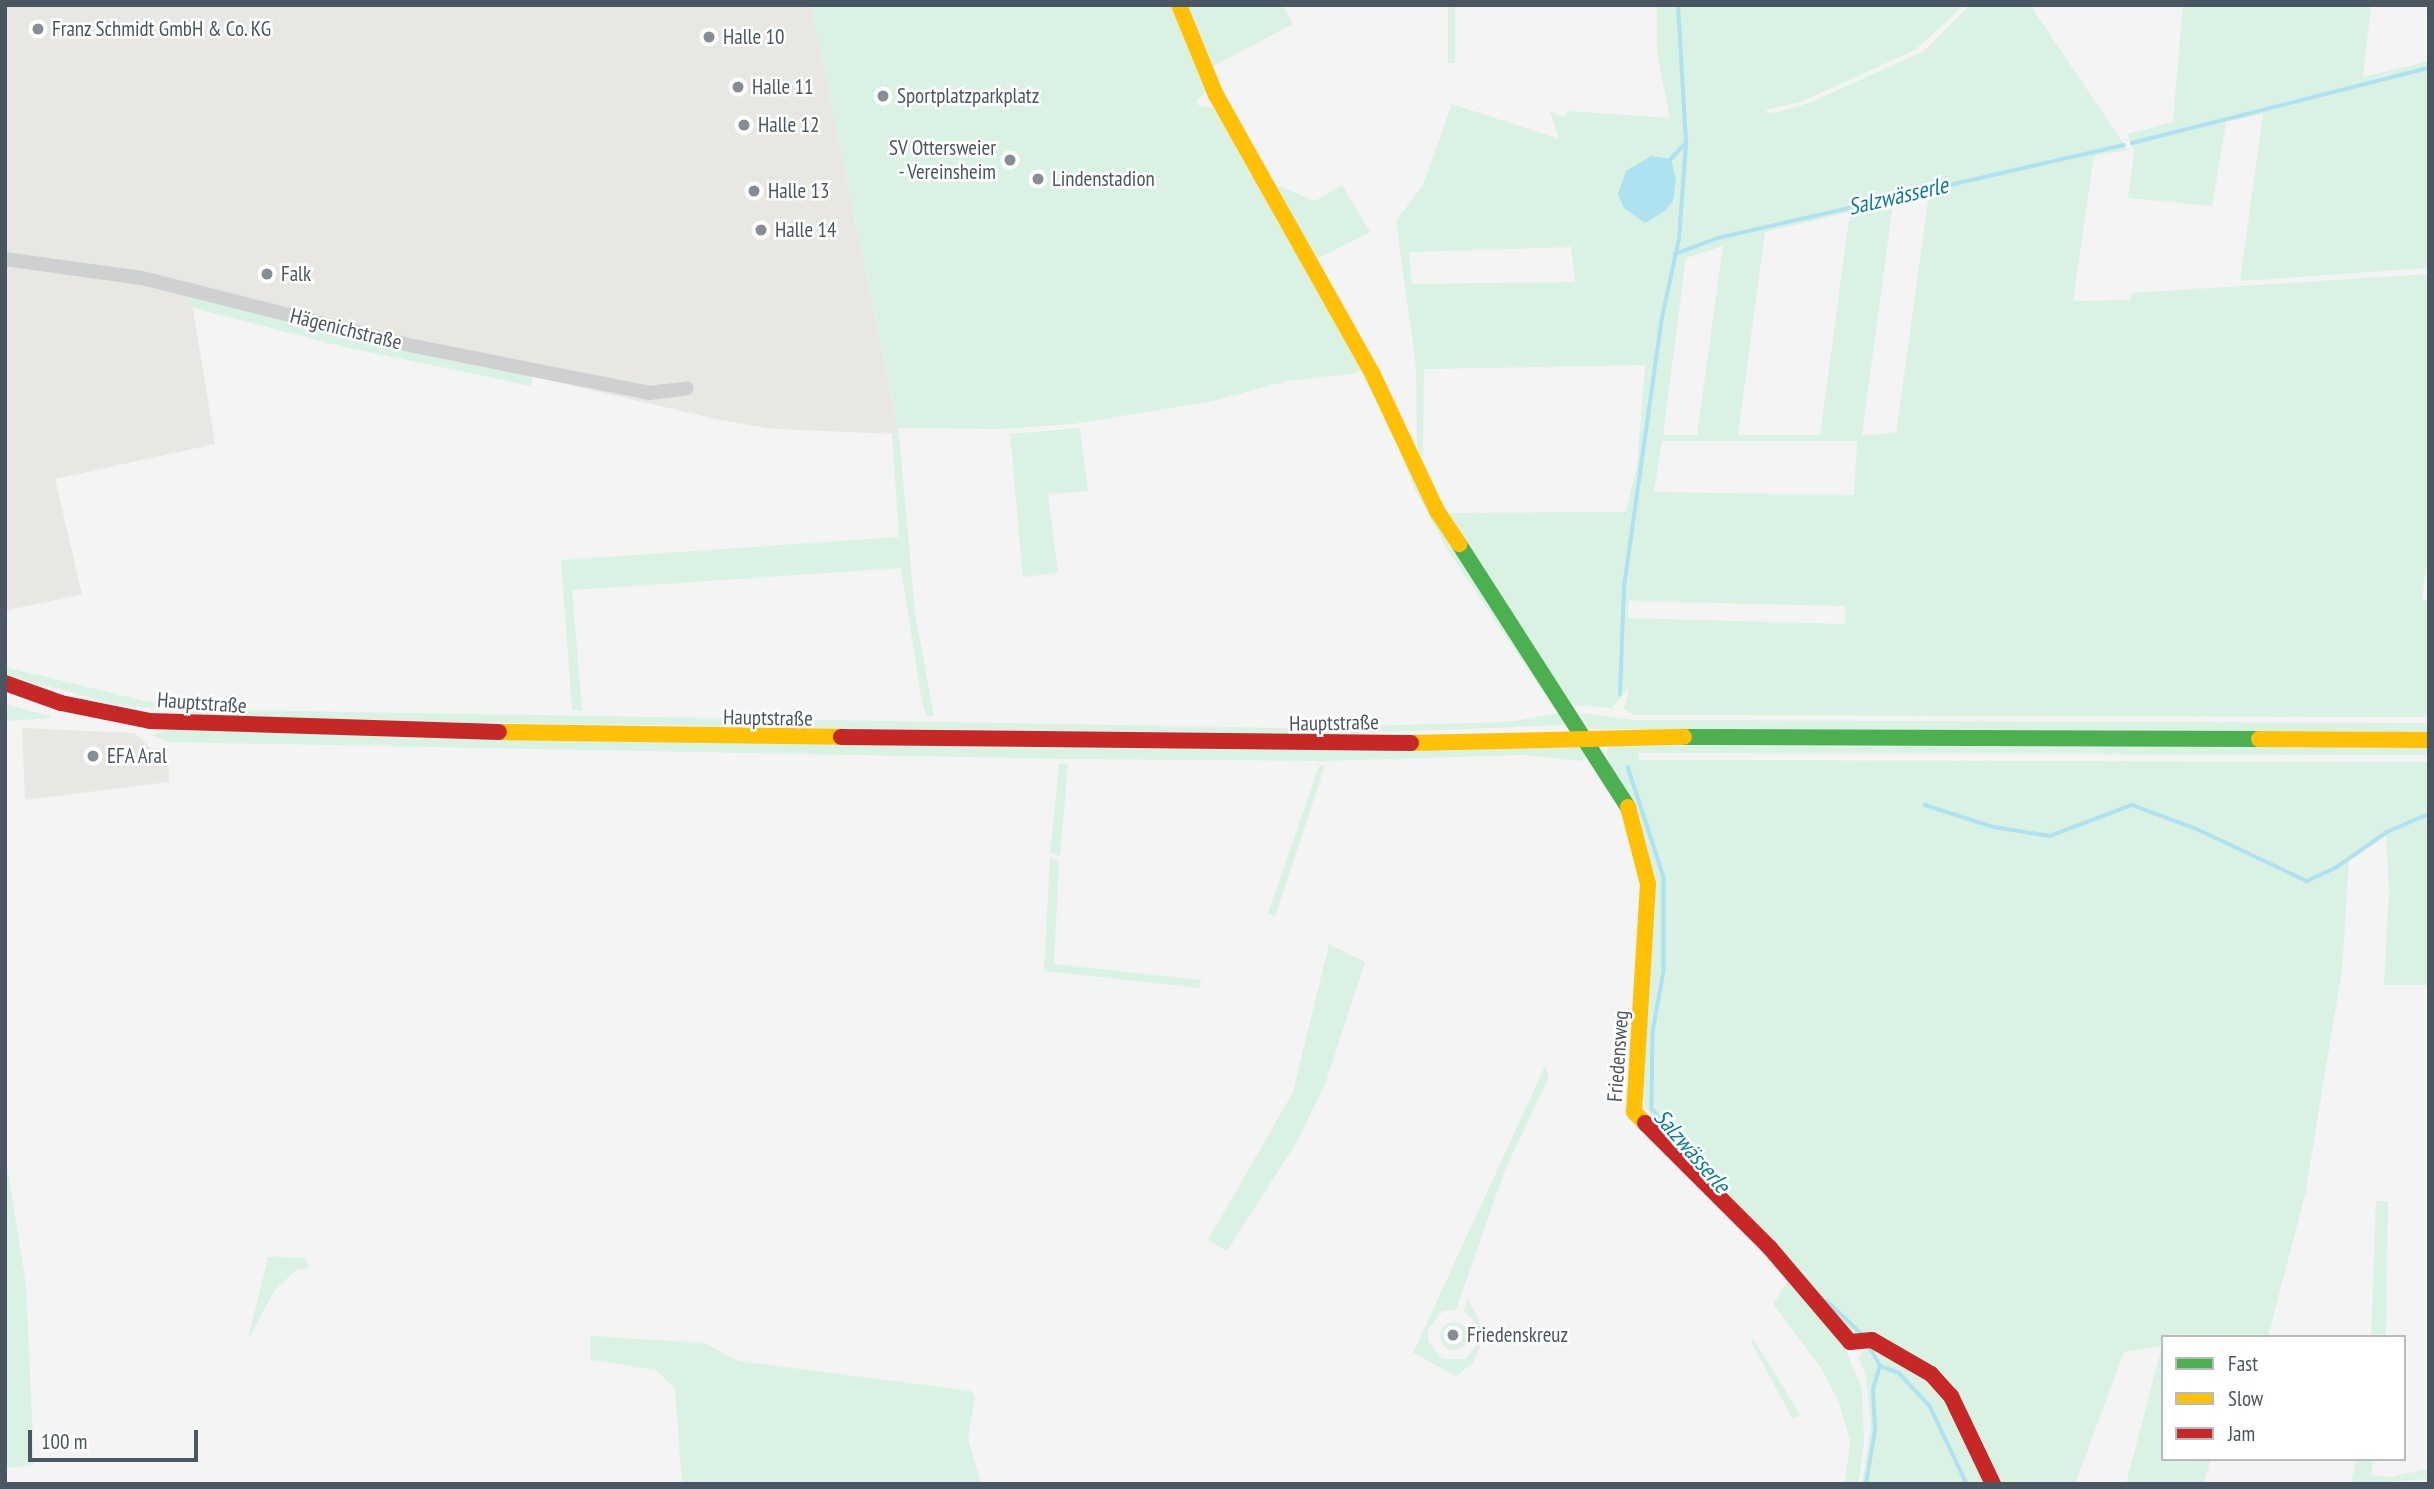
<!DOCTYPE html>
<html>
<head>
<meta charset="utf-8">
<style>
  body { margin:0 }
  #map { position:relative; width:2434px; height:1489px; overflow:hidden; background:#f4f4f4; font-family:"PT Sans Narrow",sans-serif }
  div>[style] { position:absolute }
  .commercial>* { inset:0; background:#e8e7e3 }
  .green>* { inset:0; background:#d9f2e3; transform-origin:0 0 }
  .round { border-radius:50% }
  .water>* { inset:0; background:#aee2f0 }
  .stream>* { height:3.5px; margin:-1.75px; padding:0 1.75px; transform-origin:1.75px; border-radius:1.75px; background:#aee2f0 }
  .street>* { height:14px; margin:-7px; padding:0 7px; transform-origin:7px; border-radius:7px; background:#ced0d2 }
  .fast>* { height:16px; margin:-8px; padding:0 8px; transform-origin:8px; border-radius:8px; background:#4caf50 }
  .slow>* { height:16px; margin:-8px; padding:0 8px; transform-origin:8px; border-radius:8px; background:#ffc107 }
  .jam>* { height:16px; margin:-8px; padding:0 8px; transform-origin:8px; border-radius:8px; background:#c62828 }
  .dots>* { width:19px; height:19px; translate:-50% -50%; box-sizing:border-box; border:4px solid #fff; border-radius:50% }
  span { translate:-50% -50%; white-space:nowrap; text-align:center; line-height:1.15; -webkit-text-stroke:5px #fff; paint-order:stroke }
  .poi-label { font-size:21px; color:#4a5661 }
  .left { translate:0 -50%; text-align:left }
  .right { translate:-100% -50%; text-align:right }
  .street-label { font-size:21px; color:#4a5661 }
  .water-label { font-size:23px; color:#0c7c9b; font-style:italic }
  .frame { position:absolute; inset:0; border:7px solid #4a5661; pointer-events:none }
  .legend { position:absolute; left:2161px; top:1335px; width:245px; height:126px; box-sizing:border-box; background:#fff; border:2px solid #b7bbc0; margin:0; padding:9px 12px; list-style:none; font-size:21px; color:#4a5661 }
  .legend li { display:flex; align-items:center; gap:14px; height:35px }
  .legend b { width:35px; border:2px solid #b7bbc0 }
  .scale { position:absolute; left:28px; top:1430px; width:170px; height:32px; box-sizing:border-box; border:4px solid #4a5661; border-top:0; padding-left:9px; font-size:21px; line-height:24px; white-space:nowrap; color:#4a5661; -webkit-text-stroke:5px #fff; paint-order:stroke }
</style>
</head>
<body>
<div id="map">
  <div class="commercial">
    <i style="clip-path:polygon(5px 5px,811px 5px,899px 434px,774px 429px,720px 420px,191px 297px,215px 444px,55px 479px,82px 594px,5px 611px)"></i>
    <i style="clip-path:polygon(22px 728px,134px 733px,151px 748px,168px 749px,169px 782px,25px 800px)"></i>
  </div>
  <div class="green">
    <i style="clip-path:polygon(811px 5px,1170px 5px,1206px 92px,1197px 100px,1199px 106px,1213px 107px,1361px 369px,1358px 373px,1287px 381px,1213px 401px,1073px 424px,1000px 429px,898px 428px)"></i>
    <i style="clip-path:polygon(1182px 5px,1283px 5px,1293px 24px,1208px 69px)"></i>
    <i style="left:1448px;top:5px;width:7px;height:58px"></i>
    <i style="clip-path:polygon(evenodd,1657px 5px,1964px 5px,1915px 50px,1801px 102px,1765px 110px,1771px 114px,1809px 103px,1924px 51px,1970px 5px,2030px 5px,2128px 150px,2094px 156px,2073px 301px,2130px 300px,2132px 293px,2429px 274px,2429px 551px,2422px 599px,2429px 601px,2429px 717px,1634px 715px,1624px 709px,1629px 688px,1611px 708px,1572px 705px,1443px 513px,1626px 512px,1637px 465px,1645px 365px,1424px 369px,1423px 461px,1417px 450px,1416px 366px,1396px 221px,1423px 185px,1452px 104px,1559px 139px,1550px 111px,1564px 117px,1568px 111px,1670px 118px,1657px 52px,1657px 5px,1929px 194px,1896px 433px,1862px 435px,1893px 203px,1929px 194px,1657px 5px,1850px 212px,1820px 435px,1738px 435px,1765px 232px,1850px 212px,1657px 5px,1723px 246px,1697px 435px,1663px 435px,1686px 258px,1723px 246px,1657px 5px,1571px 247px,1575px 282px,1412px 284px,1409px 252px,1571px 247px,1657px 5px,1662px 441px,1857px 441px,1854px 495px,1654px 492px,1662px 441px,1657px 5px,1629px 601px,1845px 606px,1845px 624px,1627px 618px,1629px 601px)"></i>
    <i style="clip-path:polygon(2183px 5px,2371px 5px,2363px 77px,2429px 61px,2429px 268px,2240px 281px,2263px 114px,2226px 122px,2212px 206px,2128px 198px,2134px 151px,2127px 134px,2173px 122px)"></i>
    <i style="clip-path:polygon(1269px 182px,1315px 201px,1342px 185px,1370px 232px,1315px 260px)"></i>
    <i style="clip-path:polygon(191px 296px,533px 373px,531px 386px,340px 346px,190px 307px)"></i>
    <i style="clip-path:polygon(1080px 428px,1088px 491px,1048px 494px,1058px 573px,1023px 577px,1010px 434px)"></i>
    <i style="clip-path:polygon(892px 434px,899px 434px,915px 613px,934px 716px,926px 716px,921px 696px,901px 568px,572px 590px,582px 711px,572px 710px,561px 560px,899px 537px)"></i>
    <i style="clip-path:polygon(1398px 444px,1559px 706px,1554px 708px,1447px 549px,1414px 488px)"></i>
    <i style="clip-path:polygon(5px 667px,149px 702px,240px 710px,1288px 728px,1508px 722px,1560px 713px,1567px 725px,1313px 735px,241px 719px,114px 704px,5px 675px)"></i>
    <i style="clip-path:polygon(5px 704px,50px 716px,51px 718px,5px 721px)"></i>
    <i style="clip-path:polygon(1580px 713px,1635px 720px,2429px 723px,2429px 732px,1591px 729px)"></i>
    <i style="clip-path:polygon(169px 730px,1581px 746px,1588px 755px,1580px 761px,1524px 755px,1322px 761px,1068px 759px,169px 742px,151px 735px)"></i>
    <i style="clip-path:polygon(1609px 746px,2429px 747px,2429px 755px,1638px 753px,1639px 760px,2429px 762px,2429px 985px,2384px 985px,2389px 890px,2386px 836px,2349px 861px,2342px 970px,2305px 1195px,2268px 1337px,2163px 1337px,2163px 1459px,2211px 1459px,2203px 1484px,2126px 1484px,2162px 1346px,2124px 1352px,2075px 1484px,1997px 1484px,1950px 1388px,1853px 1334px,1655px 1124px,1641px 1096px,1652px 881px,1606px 753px)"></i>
    <i style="clip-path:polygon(1059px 764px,1068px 764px,1060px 856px,1050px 853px)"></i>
    <i style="clip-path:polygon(1325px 765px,1275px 917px,1268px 913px,1319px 766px)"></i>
    <i style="clip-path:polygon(1050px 858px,1059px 861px,1054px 964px,1201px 980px,1200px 988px,1044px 971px)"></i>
    <i style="clip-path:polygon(1329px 944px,1365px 962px,1326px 1082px,1296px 1143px,1227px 1251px,1208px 1240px,1293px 1092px)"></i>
    <i style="clip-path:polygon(1545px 1066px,1549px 1077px,1505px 1170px,1456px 1310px,1443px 1311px,1428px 1329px,1428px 1341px,1442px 1359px,1466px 1359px,1478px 1343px,1479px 1333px,1476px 1323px,1464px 1311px,1468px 1299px,1479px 1320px,1482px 1342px,1473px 1363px,1456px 1376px,1413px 1353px)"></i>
    <i style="clip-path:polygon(5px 1153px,26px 1284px,34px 1465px,5px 1468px)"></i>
    <i style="clip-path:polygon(2376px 1201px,2388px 1201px,2386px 1337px,2371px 1337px)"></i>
    <i style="clip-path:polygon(268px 1257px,305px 1258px,309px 1268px,296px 1270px,274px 1291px,248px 1340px)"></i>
    <i style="clip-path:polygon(1790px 1277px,1842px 1341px,1862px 1389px,1864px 1443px,1858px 1484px,1845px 1484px,1850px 1441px,1839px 1402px,1821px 1368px,1773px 1304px)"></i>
    <i class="round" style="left:1440px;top:1322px;width:28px;height:28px"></i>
    <i style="clip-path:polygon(590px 1336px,704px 1343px,738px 1361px,971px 1391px,975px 1396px,968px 1439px,981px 1484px,682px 1484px,675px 1389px,656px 1370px,591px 1360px)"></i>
    <i style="clip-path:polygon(1753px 1338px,1801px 1416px,1792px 1418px,1751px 1342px)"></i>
    <i style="clip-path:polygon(1866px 1347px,1928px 1377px,1947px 1398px,1989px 1484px,1862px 1484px,1871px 1425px,1866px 1377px,1859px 1357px)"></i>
    <i style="clip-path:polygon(2356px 1459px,2373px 1459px,2371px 1475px,2391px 1477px,2422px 1470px,2429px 1470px,2429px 1479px,2351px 1484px)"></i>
  </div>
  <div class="water">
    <i style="clip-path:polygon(1651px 156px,1671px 159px,1676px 180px,1673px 201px,1665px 211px,1645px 223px,1624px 208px,1618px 194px,1626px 171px)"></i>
  </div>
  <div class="stream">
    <i style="left:2132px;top:143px;width:306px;rotate:-14.2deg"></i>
    <i style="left:1671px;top:159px;width:22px;rotate:-47deg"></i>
    <i style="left:1675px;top:254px;width:46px;rotate:-20.4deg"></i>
    <i style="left:1718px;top:238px;width:416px;rotate:-12.9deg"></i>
    <i style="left:1620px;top:695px;width:108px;rotate:-87.9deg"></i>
    <i style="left:1624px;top:587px;width:272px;rotate:-82deg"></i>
    <i style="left:1662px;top:318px;width:81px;rotate:-77.9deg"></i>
    <i style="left:1679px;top:239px;width:96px;rotate:-85.8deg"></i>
    <i style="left:1686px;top:143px;width:138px;rotate:-93.3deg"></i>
    <i style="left:1628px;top:767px;width:116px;rotate:71.9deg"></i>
    <i style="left:1664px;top:877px;width:94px;rotate:90deg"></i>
    <i style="left:1664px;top:971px;width:63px;rotate:100.1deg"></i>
    <i style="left:1653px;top:1033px;width:76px;rotate:90.8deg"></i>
    <i style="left:1652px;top:1109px;width:88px;rotate:48.7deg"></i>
    <i style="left:1925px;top:805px;width:72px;rotate:17.7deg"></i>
    <i style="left:1994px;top:827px;width:57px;rotate:9.1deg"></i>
    <i style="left:2050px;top:836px;width:88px;rotate:-20.7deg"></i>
    <i style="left:2132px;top:805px;width:69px;rotate:20.3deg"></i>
    <i style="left:2197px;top:829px;width:122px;rotate:25.3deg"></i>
    <i style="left:2307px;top:881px;width:33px;rotate:-25deg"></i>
    <i style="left:2337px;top:867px;width:61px;rotate:-35deg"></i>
    <i style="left:2387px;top:832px;width:46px;rotate:-23.2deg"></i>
    <i style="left:1827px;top:1301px;width:48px;rotate:43.3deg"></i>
    <i style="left:1880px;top:1366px;width:20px;rotate:20deg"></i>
    <i style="left:1899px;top:1373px;width:45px;rotate:46.8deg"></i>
    <i style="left:1930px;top:1406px;width:86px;rotate:64.6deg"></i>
    <i style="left:1866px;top:1484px;width:55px;rotate:-80.5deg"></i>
    <i style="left:1875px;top:1430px;width:41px;rotate:-92.8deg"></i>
    <i style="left:1873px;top:1389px;width:24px;rotate:-73deg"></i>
    <i style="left:1880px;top:1366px;width:22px;rotate:-120deg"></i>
  </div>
  <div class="street">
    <i style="left:5px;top:259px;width:138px;rotate:7.9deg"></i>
    <i style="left:142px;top:278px;width:270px;rotate:14.1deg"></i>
    <i style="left:404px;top:344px;width:250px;rotate:11.3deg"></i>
    <i style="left:649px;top:393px;width:38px;rotate:-7deg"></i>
  </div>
  <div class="fast">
    <i style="left:1459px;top:544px;width:313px;rotate:57.3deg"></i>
    <i style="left:1684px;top:737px;width:575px;rotate:0.2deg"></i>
  </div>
  <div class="slow">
    <i style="left:1179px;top:5px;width:97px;rotate:67.7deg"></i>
    <i style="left:1216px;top:95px;width:321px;rotate:60.7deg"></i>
    <i style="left:1373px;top:375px;width:150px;rotate:64.8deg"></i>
    <i style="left:1437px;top:511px;width:40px;rotate:56deg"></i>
    <i style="left:499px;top:732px;width:342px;rotate:0.8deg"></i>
    <i style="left:2259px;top:739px;width:170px;rotate:0.3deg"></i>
    <i style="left:1411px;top:743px;width:273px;rotate:-1.3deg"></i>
    <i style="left:1628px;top:807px;width:80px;rotate:75.4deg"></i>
    <i style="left:1648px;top:884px;width:228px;rotate:93.5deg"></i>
    <i style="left:1634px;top:1112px;width:16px;rotate:45deg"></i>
  </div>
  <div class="jam">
    <i style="left:5px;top:683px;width:59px;rotate:19.7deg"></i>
    <i style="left:61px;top:703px;width:91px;rotate:11.4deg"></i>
    <i style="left:150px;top:721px;width:349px;rotate:1.8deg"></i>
    <i style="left:841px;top:737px;width:570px;rotate:0.6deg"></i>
    <i style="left:1645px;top:1123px;width:177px;rotate:45deg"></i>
    <i style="left:1770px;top:1248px;width:123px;rotate:49.6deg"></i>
    <i style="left:1850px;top:1342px;width:22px;rotate:-5deg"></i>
    <i style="left:1872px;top:1340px;width:68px;rotate:30deg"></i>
    <i style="left:1931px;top:1374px;width:30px;rotate:48deg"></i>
    <i style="left:1951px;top:1396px;width:98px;rotate:64.5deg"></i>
  </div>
  <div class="dots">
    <i style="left:38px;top:29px;background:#868d94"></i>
    <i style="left:709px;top:37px;background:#868d94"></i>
    <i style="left:738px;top:87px;background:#868d94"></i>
    <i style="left:883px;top:96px;background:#868d94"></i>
    <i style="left:744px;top:125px;background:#868d94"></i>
    <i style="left:1010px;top:160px;background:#868d94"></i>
    <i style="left:1038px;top:179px;background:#868d94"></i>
    <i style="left:754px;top:191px;background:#868d94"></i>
    <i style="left:761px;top:230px;background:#868d94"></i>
    <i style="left:267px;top:274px;background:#868d94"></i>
    <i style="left:93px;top:756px;background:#868d94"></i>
    <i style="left:1453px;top:1335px;background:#868d94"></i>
  </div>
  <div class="poi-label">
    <span class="left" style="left:52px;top:29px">Franz Schmidt GmbH &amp; Co. KG</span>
    <span class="left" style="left:723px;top:37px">Halle 10</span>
    <span class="left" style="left:752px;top:87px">Halle 11</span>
    <span class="left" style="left:897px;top:96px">Sportplatzparkplatz</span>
    <span class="left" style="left:758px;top:125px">Halle 12</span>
    <span class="right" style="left:996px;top:160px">SV Ottersweier<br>- Vereinsheim</span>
    <span class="left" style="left:1052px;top:179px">Lindenstadion</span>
    <span class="left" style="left:768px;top:191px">Halle 13</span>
    <span class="left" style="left:775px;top:230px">Halle 14</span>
    <span class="left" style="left:281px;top:274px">Falk</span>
    <span class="left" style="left:107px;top:756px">EFA Aral</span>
    <span class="left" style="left:1467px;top:1335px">Friedenskreuz</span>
  </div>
  <div class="street-label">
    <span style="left:346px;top:329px;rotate:14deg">Hägenichstraße</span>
    <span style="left:202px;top:703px;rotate:4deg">Hauptstraße</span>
    <span style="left:768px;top:718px;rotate:1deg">Hauptstraße</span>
    <span style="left:1334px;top:723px;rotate:-1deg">Hauptstraße</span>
    <span style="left:1618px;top:1056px;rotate:-86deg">Friedensweg</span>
  </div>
  <div class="water-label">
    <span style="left:1898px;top:196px;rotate:-13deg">Salzwässerle</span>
    <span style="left:1692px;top:1151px;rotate:49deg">Salzwässerle</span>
  </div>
  <div class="frame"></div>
  <ul class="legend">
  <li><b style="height:9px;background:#4caf50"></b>Fast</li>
  <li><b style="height:9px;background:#ffc107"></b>Slow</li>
  <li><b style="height:9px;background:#c62828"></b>Jam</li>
  </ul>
  <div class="scale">100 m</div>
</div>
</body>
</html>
